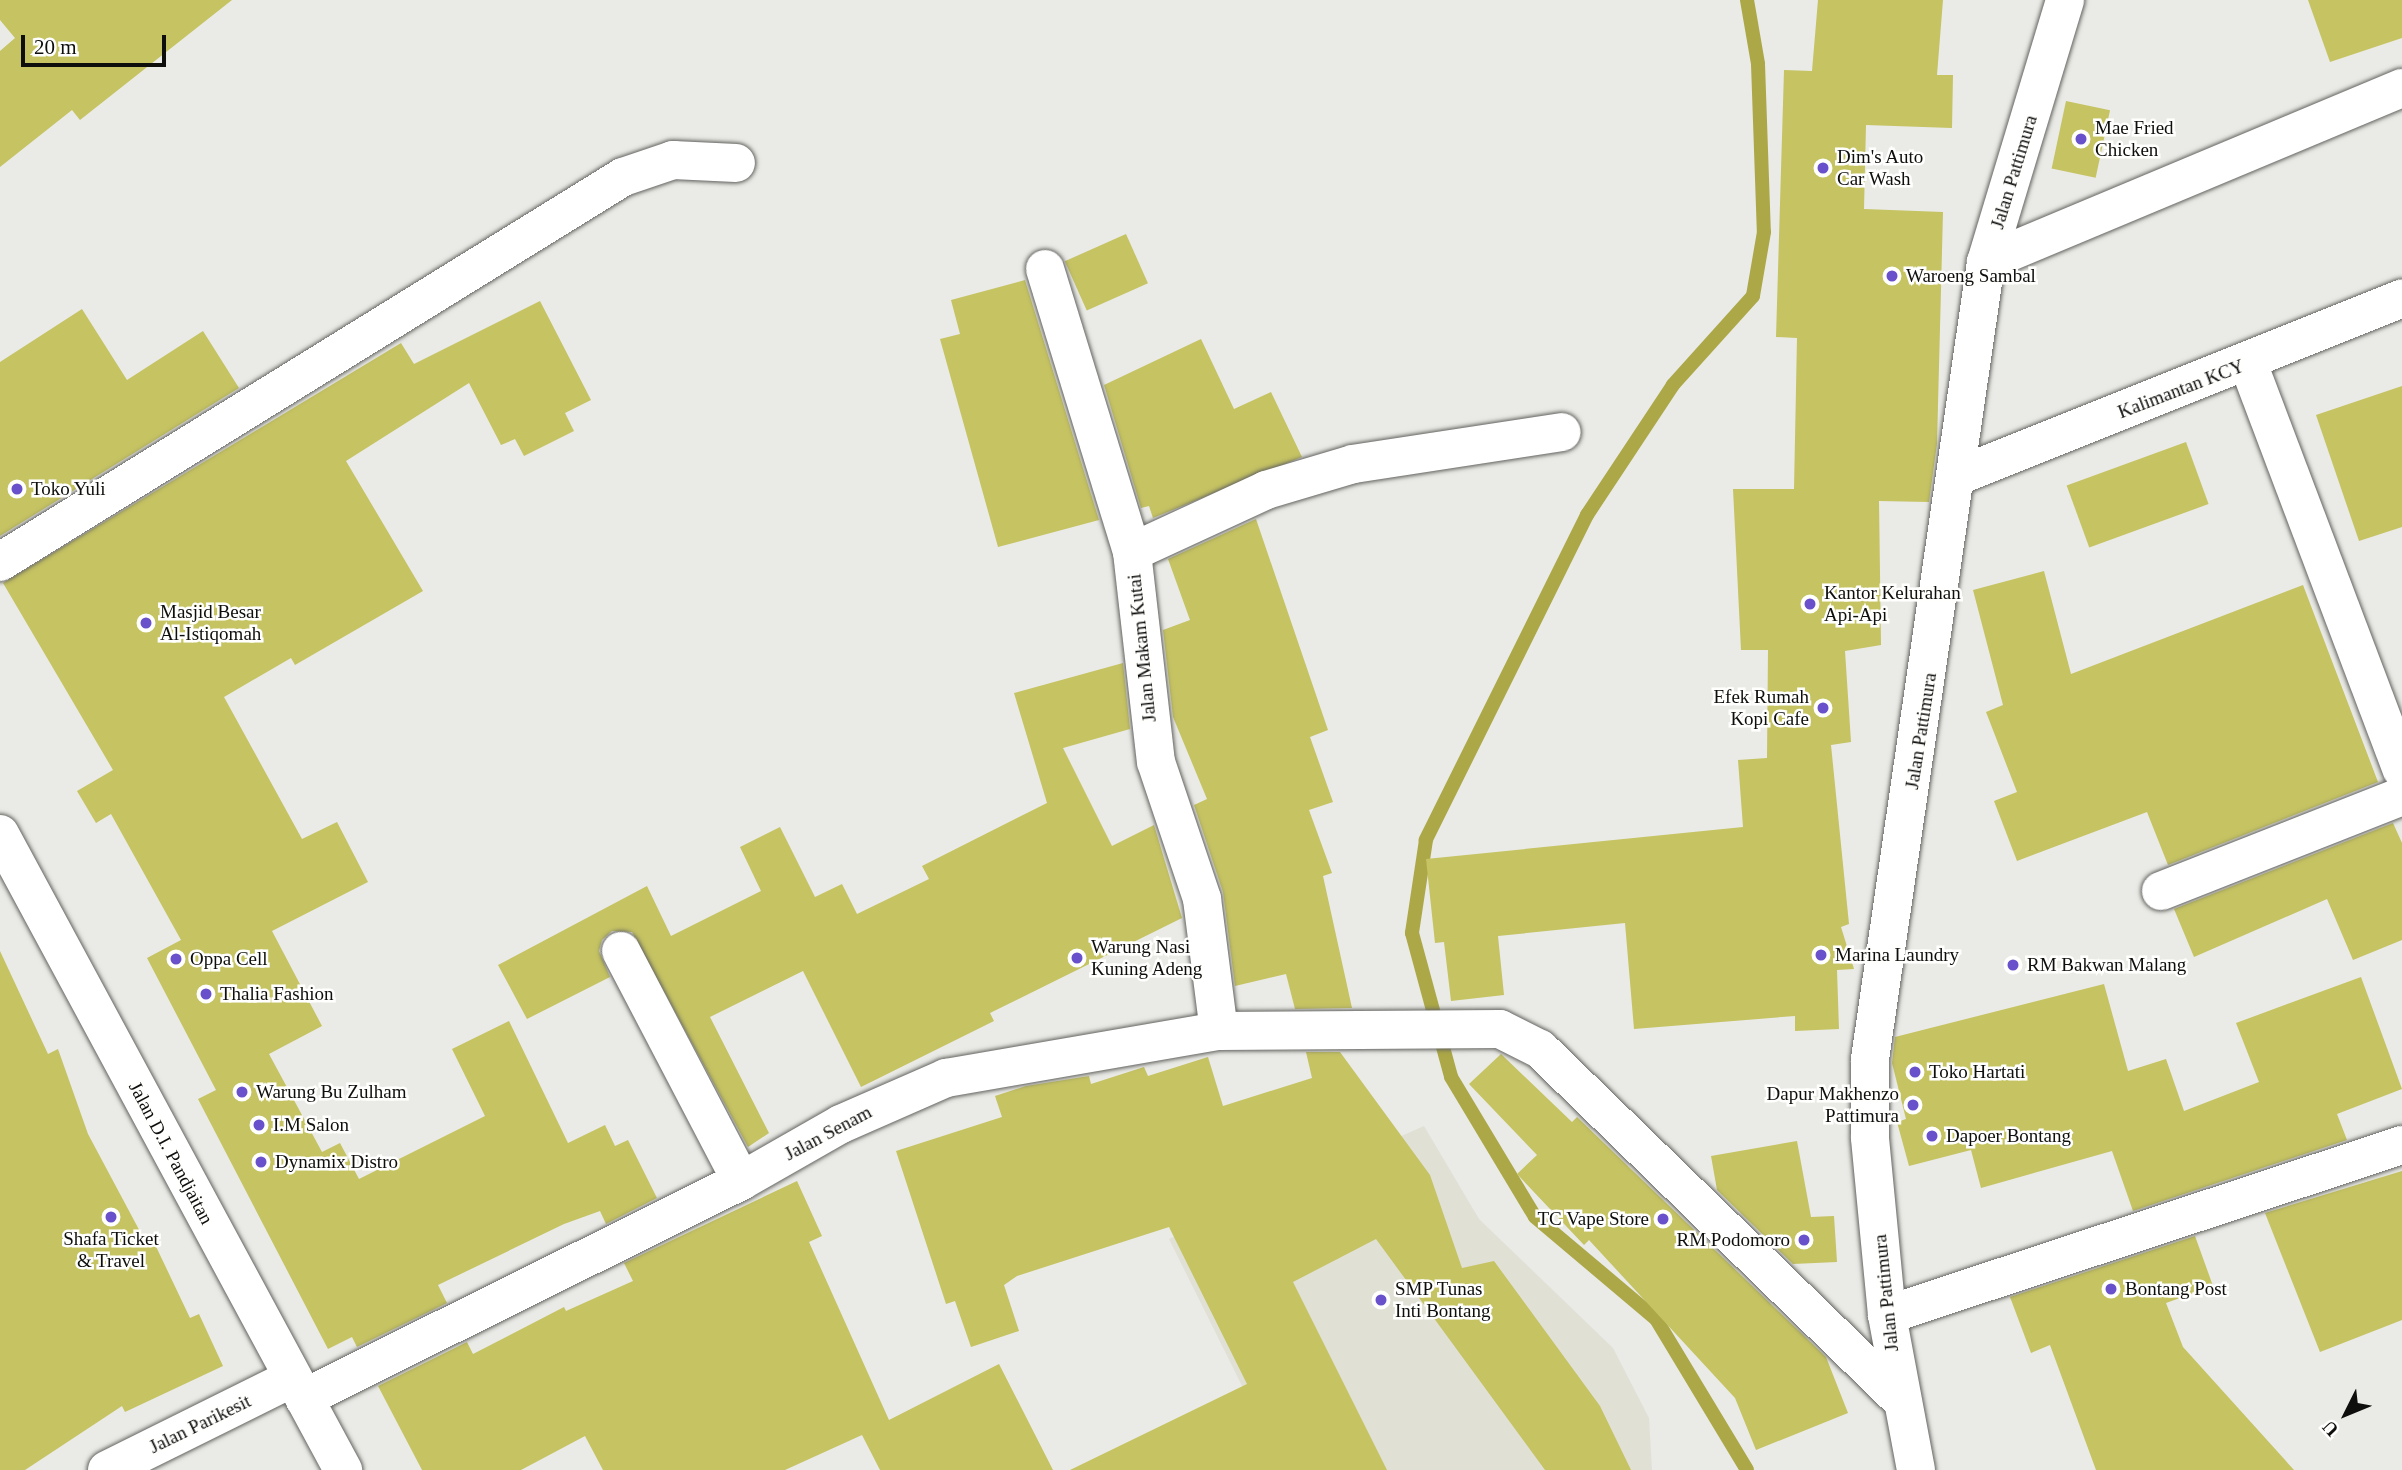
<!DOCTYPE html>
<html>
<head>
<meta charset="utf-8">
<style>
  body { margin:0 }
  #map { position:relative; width:2402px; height:1470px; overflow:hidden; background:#eaeae6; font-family:Georgia,serif }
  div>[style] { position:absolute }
  .built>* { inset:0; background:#e0e0d5 }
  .stream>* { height:14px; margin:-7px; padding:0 7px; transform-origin:7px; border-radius:7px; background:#aca847 }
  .building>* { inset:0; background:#c5c362; transform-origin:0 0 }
  .roads { filter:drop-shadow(0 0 2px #636360) drop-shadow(0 0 2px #636360) }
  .street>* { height:38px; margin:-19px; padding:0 19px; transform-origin:19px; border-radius:19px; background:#fff }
  .secondary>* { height:38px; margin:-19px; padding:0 19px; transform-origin:19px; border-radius:19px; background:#fff }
  .dots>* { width:19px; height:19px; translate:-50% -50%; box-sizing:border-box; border:4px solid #fffffe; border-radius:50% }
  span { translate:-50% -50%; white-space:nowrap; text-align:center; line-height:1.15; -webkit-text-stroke:5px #fffffe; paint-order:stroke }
  .poi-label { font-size:19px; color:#0e0e0d }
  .left { translate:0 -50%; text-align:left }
  .right { translate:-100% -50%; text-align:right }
  .street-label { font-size:19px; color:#0e0e0d }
  .north { position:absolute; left:2311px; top:1379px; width:70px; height:70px; -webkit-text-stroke:5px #fffffe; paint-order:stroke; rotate:227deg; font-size:19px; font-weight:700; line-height:28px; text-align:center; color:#0e0e0d }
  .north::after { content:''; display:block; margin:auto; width:24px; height:32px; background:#0e0e0d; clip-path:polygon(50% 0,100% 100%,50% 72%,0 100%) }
  .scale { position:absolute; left:21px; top:35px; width:145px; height:32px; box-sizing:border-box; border:4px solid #0e0e0d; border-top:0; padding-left:9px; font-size:21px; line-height:24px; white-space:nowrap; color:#0e0e0d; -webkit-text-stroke:5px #fffffe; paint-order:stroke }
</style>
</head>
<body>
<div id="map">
  <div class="built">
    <i style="clip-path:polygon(1424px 1126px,1479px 1219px,1613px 1348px,1649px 1418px,1652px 1470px,1284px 1470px,1169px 1239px)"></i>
  </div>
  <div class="stream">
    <i style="left:1747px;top:0;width:65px;rotate:80.2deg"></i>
    <i style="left:1758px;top:64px;width:168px;rotate:88deg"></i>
    <i style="left:1764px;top:232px;width:65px;rotate:99.8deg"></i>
    <i style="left:1753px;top:296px;width:120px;rotate:132deg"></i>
    <i style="left:1673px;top:385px;width:156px;rotate:123.5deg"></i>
    <i style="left:1587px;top:515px;width:363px;rotate:116.4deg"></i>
    <i style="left:1426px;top:840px;width:94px;rotate:98.6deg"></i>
    <i style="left:1412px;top:933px;width:149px;rotate:74.8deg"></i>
    <i style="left:1451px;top:1077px;width:163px;rotate:59deg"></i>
    <i style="left:1535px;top:1217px;width:158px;rotate:40.1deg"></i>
    <i style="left:1656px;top:1319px;width:176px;rotate:58.9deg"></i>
  </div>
  <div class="building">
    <i style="clip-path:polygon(0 0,232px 0,80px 120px,72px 110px,0 167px,0 51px,15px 38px,0 20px)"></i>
    <i style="clip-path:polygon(1818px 0,1943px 0,1937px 75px,1953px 75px,1952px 128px,1866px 125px,1864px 209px,1943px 212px,1937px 444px,1929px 502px,1879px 501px,1881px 645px,1845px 651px,1851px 742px,1831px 745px,1849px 924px,1841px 927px,1854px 969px,1837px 970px,1839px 1029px,1795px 1031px,1795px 1016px,1634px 1029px,1625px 923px,1498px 936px,1504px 995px,1451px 1001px,1444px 942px,1435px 943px,1426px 859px,1743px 827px,1738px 760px,1767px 758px,1768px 650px,1741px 650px,1733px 489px,1794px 489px,1797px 338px,1776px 337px,1784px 70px,1812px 71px)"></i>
    <i style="clip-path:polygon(2308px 0,2402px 0,2402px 38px,2330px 62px)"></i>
    <i style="left:2066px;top:101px;width:45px;height:69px;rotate:12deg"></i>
    <i style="left:1126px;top:234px;width:54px;height:67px;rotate:66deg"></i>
    <i style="clip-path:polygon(1025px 280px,1099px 520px,998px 547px,940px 339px,960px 334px,951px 300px)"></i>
    <i style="clip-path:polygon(540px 301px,591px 400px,565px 413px,574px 431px,524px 456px,515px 439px,501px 445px,469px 383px,346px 461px,423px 591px,295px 665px,291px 658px,224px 697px,302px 839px,337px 822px,368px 882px,272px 931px,322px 1026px,269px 1054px,322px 1152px,340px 1143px,359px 1179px,485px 1116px,452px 1049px,509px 1021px,568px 1143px,605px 1125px,615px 1146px,628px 1140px,657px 1198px,606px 1224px,600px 1211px,564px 1224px,438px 1285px,447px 1303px,357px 1347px,352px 1337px,328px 1349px,198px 1099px,216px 1090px,147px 958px,181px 940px,111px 814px,96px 823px,77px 791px,113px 770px,3px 583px,401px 343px,414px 364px)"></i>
    <i style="clip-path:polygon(82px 309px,127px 380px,203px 331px,239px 388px,0 536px,0 362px)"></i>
    <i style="clip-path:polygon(1201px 339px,1234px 409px,1271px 392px,1302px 457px,1153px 518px,1149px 506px,1141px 508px,1104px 385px)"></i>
    <i style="clip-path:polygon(2402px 386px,2402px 527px,2359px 541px,2316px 415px)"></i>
    <i style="left:2186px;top:442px;width:66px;height:127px;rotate:70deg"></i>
    <i style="clip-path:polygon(1256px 519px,1328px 730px,1310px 737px,1333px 802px,1309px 810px,1332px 873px,1323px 876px,1352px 1008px,1295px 1009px,1286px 974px,1235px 986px,1223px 892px,1194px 805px,1207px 799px,1173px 717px,1163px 630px,1190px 620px,1168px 559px)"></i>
    <i style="clip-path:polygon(2044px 571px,2071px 674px,2303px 585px,2378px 782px,2168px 865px,2147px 812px,2017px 861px,1994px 801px,2017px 792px,1986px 712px,2003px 705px,1973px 590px)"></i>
    <i style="clip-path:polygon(1123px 663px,1130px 729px,1063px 748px,1112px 846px,1154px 825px,1182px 918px,990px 1013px,994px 1021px,861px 1087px,803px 971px,710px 1017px,769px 1133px,748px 1147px,632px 932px,612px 931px,602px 940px,599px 951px,610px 977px,527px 1019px,498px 965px,647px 886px,671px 936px,761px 891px,740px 847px,780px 827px,815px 897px,842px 884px,857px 914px,929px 879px,922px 866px,1047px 803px,1014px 693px)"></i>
    <i style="clip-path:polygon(2393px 823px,2402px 843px,2402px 940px,2353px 960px,2327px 899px,2194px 957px,2174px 909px)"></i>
    <i style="clip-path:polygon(0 951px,48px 1054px,58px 1049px,88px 1134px,144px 1239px,151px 1236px,190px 1318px,199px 1314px,223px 1366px,125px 1412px,122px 1406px,25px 1470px,0 1470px)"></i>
    <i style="clip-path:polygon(2361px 977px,2402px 1089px,2337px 1114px,2347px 1140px,2133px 1211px,2112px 1151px,1981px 1188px,1971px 1150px,1909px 1166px,1897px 1122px,1906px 1119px,1892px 1063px,1895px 1037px,2104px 984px,2128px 1071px,2166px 1059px,2184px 1111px,2259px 1082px,2236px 1023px)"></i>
    <i style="clip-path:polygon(1306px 1052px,1340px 1052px,1430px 1175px,1462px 1268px,1494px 1261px,1600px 1406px,1631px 1470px,1545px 1470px,1376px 1239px,1293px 1282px,1387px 1470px,1070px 1470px,1247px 1384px,1169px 1227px,1017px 1276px,1004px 1285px,1019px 1331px,971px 1347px,955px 1301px,946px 1304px,896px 1151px,1002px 1117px,995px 1096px,1026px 1086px,1089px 1076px,1091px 1084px,1144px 1067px,1148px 1076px,1208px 1057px,1223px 1106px,1312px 1078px)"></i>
    <i style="clip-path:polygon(1501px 1054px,1572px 1122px,1577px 1117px,1826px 1357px,1848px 1413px,1756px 1450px,1735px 1398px,1589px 1240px,1584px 1245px,1517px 1174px,1537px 1155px,1469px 1084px)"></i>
    <i style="clip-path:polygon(1797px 1141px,1811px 1217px,1834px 1216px,1837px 1262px,1793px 1264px,1717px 1190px,1711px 1156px)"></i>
    <i style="clip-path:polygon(2402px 1171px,2402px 1320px,2320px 1352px,2265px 1213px)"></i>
    <i style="clip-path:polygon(797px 1181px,822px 1236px,809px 1242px,889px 1420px,999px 1364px,1053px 1470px,880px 1470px,862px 1435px,785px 1470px,603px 1470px,585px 1436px,521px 1470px,422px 1470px,378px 1386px,467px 1342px,473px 1354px,564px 1307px,566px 1311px,633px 1281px,624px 1263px)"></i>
    <i style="clip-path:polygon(2195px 1236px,2213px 1286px,2166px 1303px,2183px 1347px,2294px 1470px,2096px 1470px,2050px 1345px,2031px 1353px,2010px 1297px)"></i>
  </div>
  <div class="roads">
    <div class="street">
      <i style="left:1986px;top:262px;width:451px;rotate:-22.7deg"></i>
      <i style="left:1045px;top:269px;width:296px;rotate:72.9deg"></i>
      <i style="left:1132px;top:552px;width:211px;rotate:83.5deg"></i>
      <i style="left:1156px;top:762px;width:145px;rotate:71.4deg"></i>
      <i style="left:1202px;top:899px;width:133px;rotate:82.7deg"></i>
      <i style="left:2248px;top:363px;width:435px;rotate:69.3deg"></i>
      <i style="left:1958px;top:476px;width:478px;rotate:-21.8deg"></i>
      <i style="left:1132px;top:552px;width:148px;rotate:-24.8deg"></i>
      <i style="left:1266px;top:490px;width:91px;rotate:-16.6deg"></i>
      <i style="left:1353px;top:464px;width:211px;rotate:-8.7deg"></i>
      <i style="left:0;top:562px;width:732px;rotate:-31.72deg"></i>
      <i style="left:623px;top:177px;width:53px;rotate:-18.8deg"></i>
      <i style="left:673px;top:160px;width:63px;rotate:2.7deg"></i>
      <i style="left:2161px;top:891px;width:259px;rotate:-21.5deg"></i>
      <i style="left:621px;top:951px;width:259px;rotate:62.4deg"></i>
      <i style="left:1887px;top:1315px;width:542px;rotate:-18.27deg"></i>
      <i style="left:304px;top:1398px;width:488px;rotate:-26.4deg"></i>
      <i style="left:741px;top:1181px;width:115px;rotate:-29.7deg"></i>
      <i style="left:841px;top:1124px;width:115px;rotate:-23.7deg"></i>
      <i style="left:946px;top:1078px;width:277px;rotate:-9.8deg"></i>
      <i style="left:1219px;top:1031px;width:281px;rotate:-0.4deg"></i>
      <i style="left:1500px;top:1029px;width:45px;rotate:26.6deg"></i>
      <i style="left:1540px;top:1049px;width:501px;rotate:44.19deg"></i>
    </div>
    <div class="secondary">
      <i style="left:0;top:834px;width:723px;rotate:61.66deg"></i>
      <i style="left:107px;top:1470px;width:207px;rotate:-26.4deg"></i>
      <i style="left:1916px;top:1470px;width:158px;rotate:-100.6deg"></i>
      <i style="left:1887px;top:1315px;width:179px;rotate:-95.5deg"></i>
      <i style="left:1870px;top:1137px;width:78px;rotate:-90deg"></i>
      <i style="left:1870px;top:1059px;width:805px;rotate:-81.72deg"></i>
      <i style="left:1986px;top:262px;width:274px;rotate:-73.2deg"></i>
    </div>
  </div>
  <div class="dots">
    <i style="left:2081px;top:139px;background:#6851ca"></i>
    <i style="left:1823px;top:168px;background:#6851ca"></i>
    <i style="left:1892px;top:276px;background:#6851ca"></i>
    <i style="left:17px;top:489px;background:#6851ca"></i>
    <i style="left:1810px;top:604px;background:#6851ca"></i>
    <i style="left:146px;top:623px;background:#6851ca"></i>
    <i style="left:1823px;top:708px;background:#6851ca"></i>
    <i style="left:1821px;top:955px;background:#6851ca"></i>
    <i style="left:1077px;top:958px;background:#6851ca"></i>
    <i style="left:176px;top:959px;background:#6851ca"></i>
    <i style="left:2013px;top:965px;background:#6851ca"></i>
    <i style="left:206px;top:994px;background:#6851ca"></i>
    <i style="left:1915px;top:1072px;background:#6851ca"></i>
    <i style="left:242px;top:1092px;background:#6851ca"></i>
    <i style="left:1913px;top:1105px;background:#6851ca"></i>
    <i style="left:259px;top:1125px;background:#6851ca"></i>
    <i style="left:1932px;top:1136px;background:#6851ca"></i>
    <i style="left:261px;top:1162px;background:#6851ca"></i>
    <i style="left:111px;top:1217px;background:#6851ca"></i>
    <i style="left:1663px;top:1219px;background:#6851ca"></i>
    <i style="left:1804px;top:1240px;background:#6851ca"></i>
    <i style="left:2111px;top:1289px;background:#6851ca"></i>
    <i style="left:1381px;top:1300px;background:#6851ca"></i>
  </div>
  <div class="poi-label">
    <span class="left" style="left:2095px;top:139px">Mae Fried<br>Chicken</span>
    <span class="left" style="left:1837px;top:168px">Dim's Auto<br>Car Wash</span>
    <span class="left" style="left:1906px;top:276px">Waroeng Sambal</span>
    <span class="left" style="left:31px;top:489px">Toko Yuli</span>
    <span class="left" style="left:1824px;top:604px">Kantor Kelurahan<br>Api-Api</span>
    <span class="left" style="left:160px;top:623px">Masjid Besar<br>Al-Istiqomah</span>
    <span class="right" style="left:1809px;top:708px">Efek Rumah<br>Kopi Cafe</span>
    <span class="left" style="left:1091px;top:958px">Warung Nasi<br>Kuning Adeng</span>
    <span class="left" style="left:1835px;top:955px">Marina Laundry</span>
    <span class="left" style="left:190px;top:959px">Oppa Cell</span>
    <span class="left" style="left:2027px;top:965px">RM Bakwan Malang</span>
    <span class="left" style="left:220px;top:994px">Thalia Fashion</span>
    <span class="left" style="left:1929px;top:1072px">Toko Hartati</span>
    <span class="left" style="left:256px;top:1092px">Warung Bu Zulham</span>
    <span class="right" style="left:1899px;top:1105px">Dapur Makhenzo<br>Pattimura</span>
    <span class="left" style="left:273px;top:1125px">I.M Salon</span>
    <span class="left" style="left:1946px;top:1136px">Dapoer Bontang</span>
    <span class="left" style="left:275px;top:1162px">Dynamix Distro</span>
    <span class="right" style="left:1649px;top:1219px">TC Vape Store</span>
    <span style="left:111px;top:1250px">Shafa Ticket<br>&amp; Travel</span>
    <span class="right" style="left:1790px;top:1240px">RM Podomoro</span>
    <span class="left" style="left:1395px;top:1300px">SMP Tunas<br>Inti Bontang</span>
    <span class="left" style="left:2125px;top:1289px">Bontang Post</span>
  </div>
  <div class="street-label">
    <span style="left:2014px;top:172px;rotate:-73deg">Jalan Pattimura</span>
    <span style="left:2181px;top:389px;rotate:-21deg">Kalimantan KCY</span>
    <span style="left:1142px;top:648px;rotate:-96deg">Jalan Makam Kutai</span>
    <span style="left:1921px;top:731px;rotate:-81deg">Jalan Pattimura</span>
    <span style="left:828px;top:1133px;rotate:-28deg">Jalan Senam</span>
    <span style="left:171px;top:1153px;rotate:62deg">Jalan D.I. Pandjaitan</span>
    <span style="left:1886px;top:1293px;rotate:-96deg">Jalan Pattimura</span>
    <span style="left:200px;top:1424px;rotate:-26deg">Jalan Parikesit</span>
  </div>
  <div class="north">U</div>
  <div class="scale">20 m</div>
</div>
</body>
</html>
